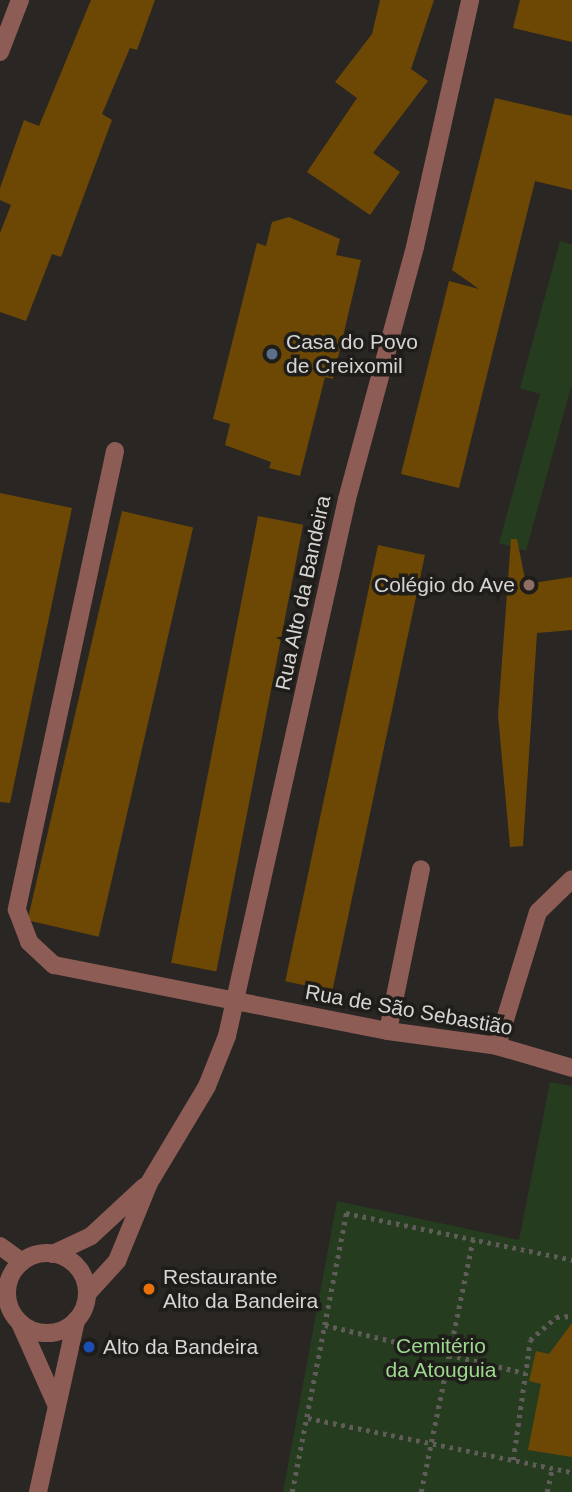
<!DOCTYPE html>
<html>
<head>
<meta charset="utf-8">
<style>
  body { margin:0 }
  #map { position:relative; width:572px; height:1492px; overflow:hidden; background:#292623; font-family:Helvetica,sans-serif }
  div>[style] { position:absolute }
  .green>* { inset:0; background:#253c1f }
  .building>* { inset:0; background:#6d4804; transform-origin:0 0 }
  .path>* { height:4.5px; margin-top:-2.25px; transform-origin:0; background:repeating-linear-gradient(90deg,#5f5c59 0 3.5px,transparent 0 8.5px) }
  .minor>* { height:18px; margin:-9px; padding:0 9px; transform-origin:9px; border-radius:9px; background:#8d5c55 }
  .minor>.ring { margin:-9px; padding:0; box-sizing:content-box; background:none; border:18px solid #8d5c55; border-radius:50% }
  .dots>* { width:19px; height:19px; translate:-50% -50%; box-sizing:border-box; border:4px solid #1f1d19; border-radius:50% }
  span { translate:-50% -50%; white-space:nowrap; text-align:center; line-height:1.15; -webkit-text-stroke:7px #1f1d19; paint-order:stroke }
  .poi-label { font-size:21px; color:#d7d5d3 }
  .left { translate:0 -50%; text-align:left }
  .right { translate:-100% -50%; text-align:right }
  .street-label { font-size:21px; color:#d7d5d3 }
  .park-label { font-size:21px; color:#9cd88d }
</style>
</head>
<body>
<div id="map">
  <div class="green">
    <i style="clip-path:polygon(560px 241px,572px 245px,572px 384px,526px 551px,499px 543px,540px 394px,520px 388px)"></i>
    <i style="clip-path:polygon(550px 1082px,572px 1086px,572px 1492px,283px 1492px,337px 1201px,519px 1240px)"></i>
  </div>
  <div class="building">
    <i style="clip-path:polygon(91px 0,155px 0,137px 50px,130px 48px,102px 114px,112px 120px,61px 257px,52px 254px,26px 321px,0 312px,0 233px,11px 205px,0 200px,0 188px,24px 120px,39px 126px)"></i>
    <i style="clip-path:polygon(380px 0,434px 0,411px 69px,428px 81px,373px 153px,400px 172px,370px 215px,307px 172px,357px 98px,335px 82px,372px 34px)"></i>
    <i style="clip-path:polygon(520px 0,572px 0,572px 42px,513px 28px)"></i>
    <i style="clip-path:polygon(495px 98px,572px 116px,572px 190px,535px 181px,459px 488px,401px 474px,449px 281px,479px 289px,452px 270px)"></i>
    <i style="clip-path:polygon(289px 217px,340px 239px,336px 255px,361px 260px,333px 379px,325px 377px,300px 476px,269px 468px,271px 462px,225px 445px,230px 424px,213px 419px,257px 243px,266px 246px,272px 222px)"></i>
    <i style="clip-path:polygon(0 493px,72px 508px,10px 803px,0 802px)"></i>
    <i style="left:122px;top:511px;width:73px;height:420px;rotate:13deg"></i>
    <i style="left:258px;top:516px;width:46px;height:455px;rotate:11deg"></i>
    <i style="clip-path:polygon(511px 539px,517px 539px,526px 584px,572px 577px,572px 630px,537px 633px,523px 846px,510px 847px,498px 715px)"></i>
    <i style="left:378px;top:545px;width:48px;height:446px;rotate:12deg"></i>
    <i style="clip-path:polygon(572px 1323px,572px 1457px,528px 1450px,541px 1384px,529px 1381px,536px 1351px,549px 1354px)"></i>
  </div>
  <div class="path">
    <i style="left:325px;top:1325px;width:206px;rotate:13.5deg"></i>
    <i style="left:308px;top:1418px;width:269px;rotate:11.6deg"></i>
    <i style="left:513px;top:1460px;width:121px;rotate:-81.9deg"></i>
    <i style="left:530px;top:1340px;width:35px;rotate:-41deg"></i>
    <i style="left:556px;top:1317px;width:16px;rotate:-4deg"></i>
    <i style="left:292px;top:1492px;width:284px;rotate:-79deg"></i>
    <i style="left:346px;top:1213px;width:231px;rotate:11.7deg"></i>
    <i style="left:421px;top:1492px;width:258px;rotate:-78.4deg"></i>
    <i style="left:547px;top:1492px;width:25px;rotate:-78deg"></i>
  </div>
  <div class="minor">
    <i style="left:0;top:52px;width:56px;rotate:-69deg"></i>
    <i style="left:115px;top:451px;width:469px;rotate:102.1deg"></i>
    <i style="left:17px;top:910px;width:34px;rotate:69deg"></i>
    <i style="left:29px;top:942px;width:34px;rotate:43deg"></i>
    <i style="left:54px;top:965px;width:340px;rotate:11.2deg"></i>
    <i style="left:388px;top:1031px;width:110px;rotate:7.8deg"></i>
    <i style="left:497px;top:1046px;width:78px;rotate:16.3deg"></i>
    <i style="left:388px;top:1031px;width:165px;rotate:-78.5deg"></i>
    <i style="left:497px;top:1046px;width:140px;rotate:-73deg"></i>
    <i style="left:538px;top:912px;width:47px;rotate:-44.1deg"></i>
    <i style="left:0;top:1246px;width:27px;rotate:36deg"></i>
    <i class="ring" style="left:7px;top:1253px;width:62px;height:62px"></i>
    <i style="left:53px;top:1254px;width:42px;rotate:-25.3deg"></i>
    <i style="left:91px;top:1236px;width:72px;rotate:-42.8deg"></i>
    <i style="left:87px;top:1294px;width:45px;rotate:-47.7deg"></i>
    <i style="left:117px;top:1261px;width:84px;rotate:-67.7deg"></i>
    <i style="left:149px;top:1183px;width:113px;rotate:-59.1deg"></i>
    <i style="left:207px;top:1086px;width:54px;rotate:-68.2deg"></i>
    <i style="left:227px;top:1036px;width:550px;rotate:-77.4deg"></i>
    <i style="left:347px;top:499px;width:261px;rotate:-74.9deg"></i>
    <i style="left:415px;top:247px;width:253px;rotate:-77.4deg"></i>
    <i style="left:20px;top:1323px;width:89px;rotate:66deg"></i>
    <i style="left:38px;top:1492px;width:176px;rotate:-77.5deg"></i>
  </div>
  <div class="dots">
    <i style="left:272px;top:354px;background:#5c6f8a"></i>
    <i style="left:529px;top:585px;background:#8d6e63"></i>
    <i style="left:149px;top:1289px;background:#e8710a"></i>
    <i style="left:89px;top:1347px;background:#1a4fb4"></i>
  </div>
  <div class="poi-label">
    <span class="left" style="left:286px;top:354px">Casa do Povo<br>de Creixomil</span>
    <span class="right" style="left:515px;top:585px">Colégio do Ave</span>
    <span class="left" style="left:163px;top:1289px">Restaurante<br>Alto da Bandeira</span>
    <span class="left" style="left:103px;top:1347px">Alto da Bandeira</span>
  </div>
  <div class="street-label">
    <span style="left:303px;top:593px;rotate:-78deg">Rua Alto da Bandeira</span>
    <span style="left:409px;top:1010px;rotate:10deg">Rua de São Sebastião</span>
  </div>
  <div class="park-label">
    <span style="left:441px;top:1358px">Cemitério<br>da Atouguia</span>
  </div>
</div>
</body>
</html>
